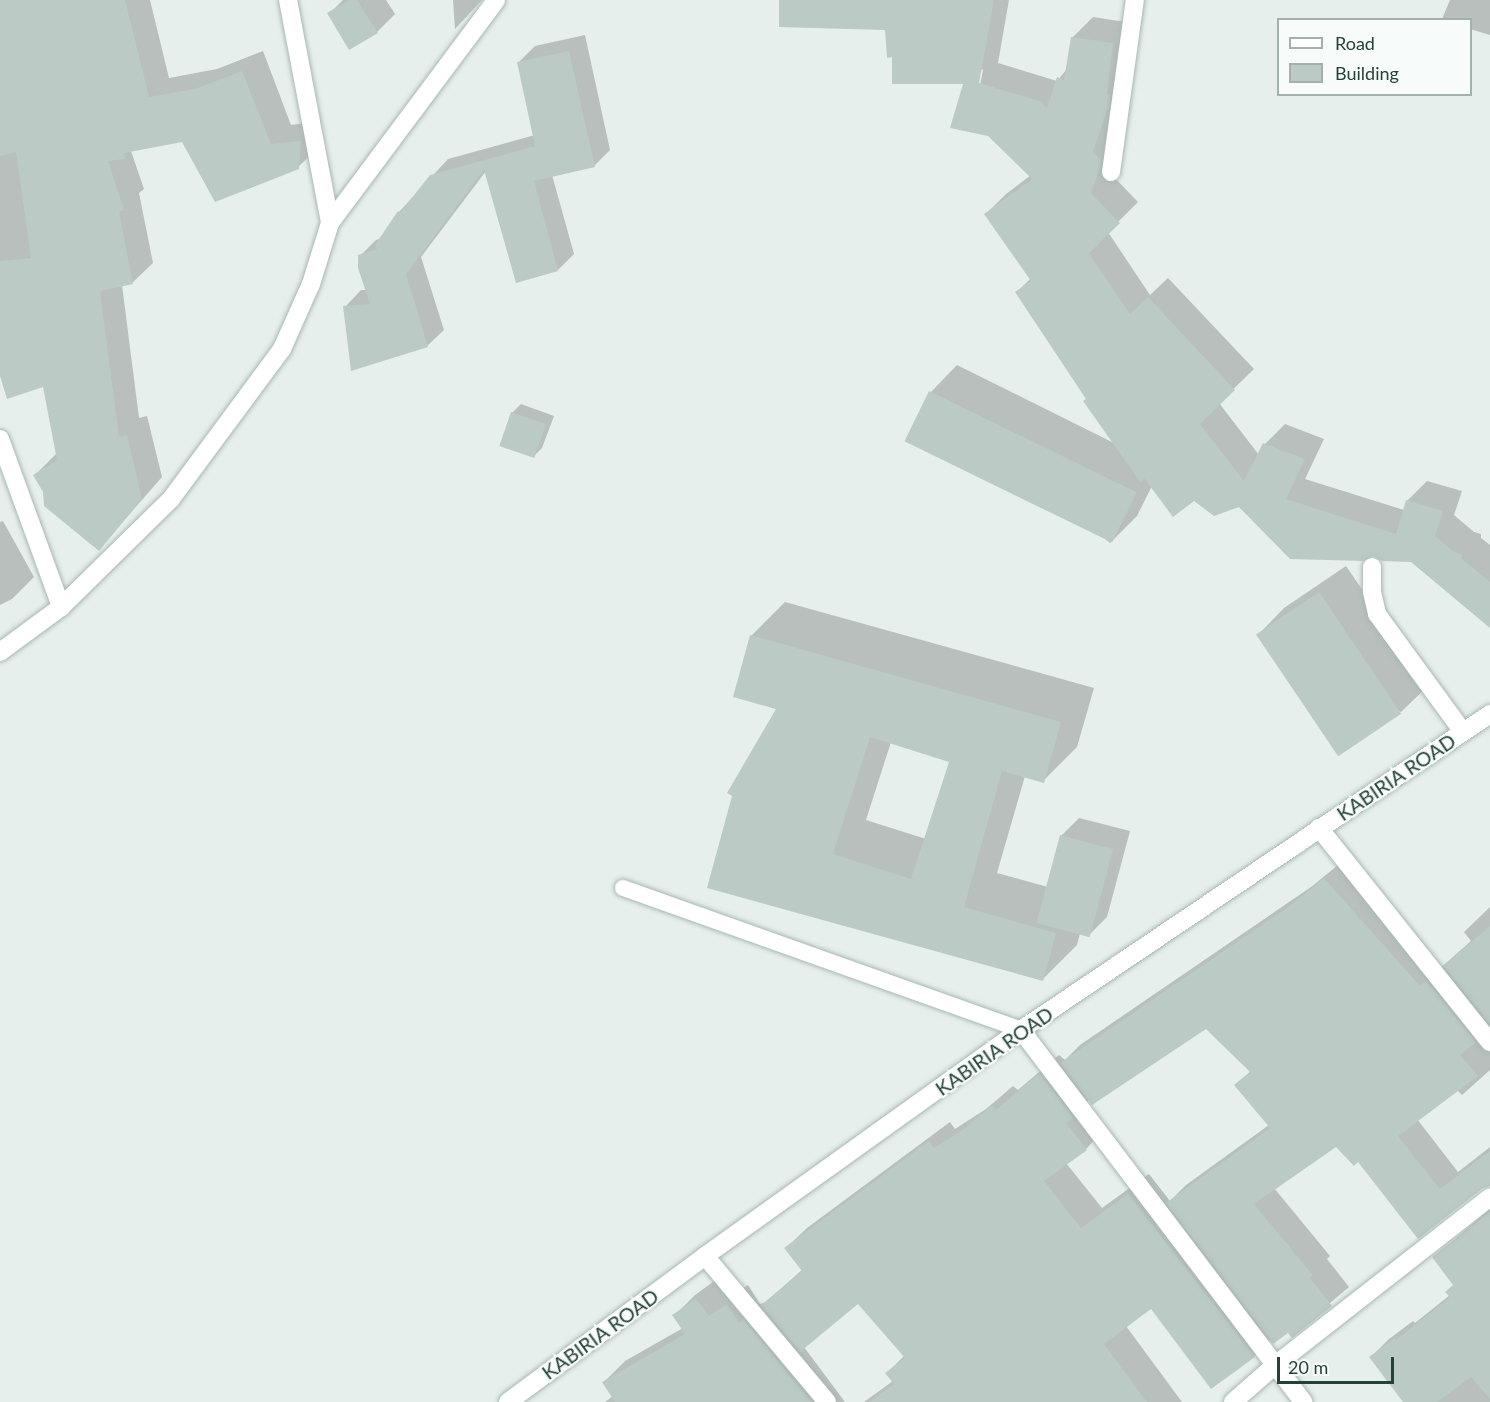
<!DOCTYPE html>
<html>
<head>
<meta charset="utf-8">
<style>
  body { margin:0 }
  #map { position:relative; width:1490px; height:1402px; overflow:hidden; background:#e6efeb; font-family:Lato,sans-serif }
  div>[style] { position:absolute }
  .shadow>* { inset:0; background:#0003 }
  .building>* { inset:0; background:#bbcac4; transform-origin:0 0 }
  .roads { filter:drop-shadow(0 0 2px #a8b8b2) drop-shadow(0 0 2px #a8b8b2) }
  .service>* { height:16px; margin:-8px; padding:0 8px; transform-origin:8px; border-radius:8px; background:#fff }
  .minor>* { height:18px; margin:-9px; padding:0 9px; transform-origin:9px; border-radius:9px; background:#fff }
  span { translate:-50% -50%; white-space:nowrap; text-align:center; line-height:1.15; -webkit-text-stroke:4.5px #f7fbf9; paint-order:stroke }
  .street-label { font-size:20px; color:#24423a }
  .legend { position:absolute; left:1277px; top:18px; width:195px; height:78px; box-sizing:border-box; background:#f7fbf9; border:2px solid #a3b1ad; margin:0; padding:8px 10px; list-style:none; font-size:18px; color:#24423a }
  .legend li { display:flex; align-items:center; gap:12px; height:30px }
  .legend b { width:30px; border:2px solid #a3b1ad }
  .scale { position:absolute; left:1277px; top:1357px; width:117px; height:27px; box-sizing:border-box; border:3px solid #24423a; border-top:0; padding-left:8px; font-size:18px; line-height:21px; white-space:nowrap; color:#24423a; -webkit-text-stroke:4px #f7fbf9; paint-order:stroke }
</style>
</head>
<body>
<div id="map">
  <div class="shadow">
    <i style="clip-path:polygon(0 0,150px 0,169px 78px,217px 69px,263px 51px,291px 125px,321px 121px,319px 147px,298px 167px,183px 140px,131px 151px,144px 189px,139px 193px,153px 263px,132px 283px,122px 285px,139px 418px,147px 416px,162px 477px,99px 549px,44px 492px,35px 475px,57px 453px,44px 385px,0 371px)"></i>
    <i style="clip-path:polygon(343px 0,386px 0,395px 14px,377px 32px,329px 14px)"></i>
    <i style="clip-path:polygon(453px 0,482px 0,455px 29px)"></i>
    <i style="clip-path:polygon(evenodd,820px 0,1009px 0,998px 63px,1057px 81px,1067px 69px,1073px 37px,1093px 17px,1132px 23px,1110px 173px,1138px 202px,1108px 232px,1150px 295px,1168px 278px,1254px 369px,1219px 403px,1259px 455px,1265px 444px,1285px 424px,1324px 439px,1305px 479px,1404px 510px,1407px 501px,1427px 481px,1462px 491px,1454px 515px,1474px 532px,1481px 534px,1481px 538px,1490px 545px,1490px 626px,1411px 560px,1373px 554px,1240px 506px,1194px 499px,1152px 486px,1137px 516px,1110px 543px,931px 392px,957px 365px,1116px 444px,1017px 292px,1031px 278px,986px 214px,1006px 194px,1031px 175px,965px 83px,893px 56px,887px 28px,820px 0,982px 69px,983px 70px,979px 91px,978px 76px,982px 69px)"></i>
    <i style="clip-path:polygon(1450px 0,1490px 0,1490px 35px,1470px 29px,1470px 20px,1442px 19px)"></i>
    <i style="clip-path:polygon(585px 35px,610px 150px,594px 166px,552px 175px,574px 254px,558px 270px,486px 171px,421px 257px,444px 330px,427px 346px,345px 307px,361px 290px,367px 290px,360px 256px,376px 240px,382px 238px,399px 212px,448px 159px,535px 135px,519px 62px,535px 46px)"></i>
    <i style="clip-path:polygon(521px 404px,554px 416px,542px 448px,533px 457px,512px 413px)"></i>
    <i style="clip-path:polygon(3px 521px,34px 577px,12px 599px,0 605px,0 522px)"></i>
    <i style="clip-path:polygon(1346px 566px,1428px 686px,1401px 712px,1258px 635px,1284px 608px)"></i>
    <i style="clip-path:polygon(evenodd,785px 602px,1094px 688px,1077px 747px,1043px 781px,1025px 776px,997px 873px,1048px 887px,1061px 836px,1079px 818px,1130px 831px,1107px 917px,1089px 935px,1080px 933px,1077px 945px,1043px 979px,708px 887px,779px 709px,751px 636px,785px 602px,891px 742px,951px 761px,926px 839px,866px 820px,891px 742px)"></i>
    <i style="clip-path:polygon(evenodd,1343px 861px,1438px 970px,1471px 941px,1464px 932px,1490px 907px,1490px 1070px,1462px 1095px,1457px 1090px,1417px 1119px,1458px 1172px,1490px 1147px,1490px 1185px,1482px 1187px,1418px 1237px,1358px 1160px,1337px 1145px,1274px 1188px,1330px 1256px,1327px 1259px,1349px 1287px,1292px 1335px,1288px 1331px,1271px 1339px,1254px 1356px,1151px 1307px,1126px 1326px,1182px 1402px,864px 1402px,893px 1381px,887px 1373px,905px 1355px,858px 1301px,804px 1347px,845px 1402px,605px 1402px,613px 1396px,604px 1382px,625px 1361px,683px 1328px,674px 1316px,695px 1295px,717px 1279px,730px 1297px,748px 1285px,760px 1304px,766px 1302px,803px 1269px,786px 1248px,807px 1228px,950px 1122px,955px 1129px,986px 1109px,1013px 1086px,1018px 1090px,1059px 1055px,1065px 1060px,1080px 1045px,1311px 887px,1343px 861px,1206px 1027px,1251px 1071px,1236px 1085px,1269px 1125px,1186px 1185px,1170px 1201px,1149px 1174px,1102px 1208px,1066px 1163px,1086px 1149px,1106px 1128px,1086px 1102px,1206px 1027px)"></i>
    <i style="clip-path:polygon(1490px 1209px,1490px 1402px,1405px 1402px,1371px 1357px,1389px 1339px,1413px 1321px,1415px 1323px,1450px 1295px,1455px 1284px,1434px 1257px)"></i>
  </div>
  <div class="building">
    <i style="clip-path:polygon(0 0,125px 0,149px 97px,195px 89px,242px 71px,271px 144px,301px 141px,299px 169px,215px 202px,182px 142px,124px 153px,125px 159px,108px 161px,124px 210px,119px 212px,133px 284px,100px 291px,119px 437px,127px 435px,142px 499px,99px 551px,44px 506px,43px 492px,33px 475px,57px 460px,43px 387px,7px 399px,0 376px,0 261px,31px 258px,16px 152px,0 156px)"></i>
    <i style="clip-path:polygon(349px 0,357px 0,378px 33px,349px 50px,327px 13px)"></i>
    <i style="clip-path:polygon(779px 0,994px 0,979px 83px,1040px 101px,1047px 108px,1057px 77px,1064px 80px,1071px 37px,1113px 43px,1107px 94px,1110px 95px,1109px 104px,1093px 152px,1101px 160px,1101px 165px,1091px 193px,1120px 223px,1089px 253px,1130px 314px,1148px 297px,1235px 390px,1200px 424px,1244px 481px,1263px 443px,1305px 459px,1286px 499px,1396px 534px,1406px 500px,1443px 511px,1435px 536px,1454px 552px,1462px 554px,1461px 558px,1490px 582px,1490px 628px,1411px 562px,1382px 561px,1373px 556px,1363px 561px,1290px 559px,1239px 507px,1214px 516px,1194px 501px,1173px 517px,1144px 478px,1141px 483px,1083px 401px,1086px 399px,1015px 292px,1031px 281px,984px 214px,1032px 179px,988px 136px,950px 128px,963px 84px,892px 84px,892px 57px,887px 58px,885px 30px,779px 27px)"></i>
    <i style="clip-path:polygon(569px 51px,595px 167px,534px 181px,558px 271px,516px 283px,484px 170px,406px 274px,428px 347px,351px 371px,343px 306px,370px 304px,358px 268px,358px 255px,377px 249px,375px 245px,398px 211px,400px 213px,430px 175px,535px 146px,517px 62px)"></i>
    <i style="left:929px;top:391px;width:231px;height:56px;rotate:26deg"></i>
    <i style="left:511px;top:412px;width:37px;height:36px;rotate:19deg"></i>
    <i style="left:1319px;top:592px;width:147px;height:76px;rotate:56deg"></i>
    <i style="clip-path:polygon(evenodd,750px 635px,1061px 722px,1044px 783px,1002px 771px,964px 907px,1056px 933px,1043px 981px,707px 888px,732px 796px,727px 793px,776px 709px,733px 697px,750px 635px,870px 737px,949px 762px,911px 879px,833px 854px,870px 737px)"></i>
    <i style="left:1060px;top:835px;width:55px;height:91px;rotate:15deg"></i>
    <i style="clip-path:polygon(1324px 878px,1420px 986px,1426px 981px,1476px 1042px,1460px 1055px,1478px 1076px,1398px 1136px,1440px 1189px,1490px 1151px,1490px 1186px,1483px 1188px,1418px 1239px,1358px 1162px,1354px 1166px,1336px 1147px,1254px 1204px,1313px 1275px,1310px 1278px,1332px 1306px,1292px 1338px,1288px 1333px,1273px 1344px,1166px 1203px,1270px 1128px,1234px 1085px,1250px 1072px,1206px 1029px,1092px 1105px,1060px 1063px,1291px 905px)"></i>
    <i style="clip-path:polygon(1490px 926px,1490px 1024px,1443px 966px)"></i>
    <i style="clip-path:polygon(1037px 1075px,1041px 1075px,1073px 1118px,1066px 1123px,1087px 1150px,1044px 1181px,1081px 1228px,1128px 1194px,1255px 1357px,1211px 1389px,1151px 1309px,1104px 1344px,1147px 1402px,869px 1402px,894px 1384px,885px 1373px,905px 1358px,858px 1304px,800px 1352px,761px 1305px,802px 1271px,784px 1248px,929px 1141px,934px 1148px,964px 1129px,992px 1105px,996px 1110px)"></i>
    <i style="clip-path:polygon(1490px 1211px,1490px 1399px,1471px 1377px,1437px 1402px,1403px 1402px,1369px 1357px,1395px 1338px,1396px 1340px,1450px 1297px,1445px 1292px,1453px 1285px,1432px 1257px)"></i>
    <i style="clip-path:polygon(696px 1299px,709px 1316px,727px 1304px,739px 1323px,744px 1320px,811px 1402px,615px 1402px,602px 1382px,685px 1334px,672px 1315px)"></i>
  </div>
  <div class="roads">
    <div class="service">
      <i style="left:623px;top:888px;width:423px;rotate:19.6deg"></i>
    </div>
    <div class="minor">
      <i style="left:288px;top:0;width:227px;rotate:79.3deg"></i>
      <i style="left:1111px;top:172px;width:174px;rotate:-82.1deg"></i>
      <i style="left:0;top:439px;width:179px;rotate:70deg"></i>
      <i style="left:1372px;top:567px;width:25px;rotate:90deg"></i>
      <i style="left:1372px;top:592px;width:23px;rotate:77deg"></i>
      <i style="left:1377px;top:614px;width:146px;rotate:53.9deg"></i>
      <i style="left:0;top:652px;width:76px;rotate:-36.4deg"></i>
      <i style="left:61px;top:607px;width:154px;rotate:-44.5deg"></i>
      <i style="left:171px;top:499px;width:187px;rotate:-53.5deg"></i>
      <i style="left:282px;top:349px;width:71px;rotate:-66deg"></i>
      <i style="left:311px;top:284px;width:64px;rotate:-72.7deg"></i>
      <i style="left:330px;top:223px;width:278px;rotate:-53.3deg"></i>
      <i style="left:1319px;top:828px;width:274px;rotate:51.4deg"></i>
      <i style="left:1021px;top:1030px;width:467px;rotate:52.8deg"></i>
      <i style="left:705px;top:1256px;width:190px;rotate:50.1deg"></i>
      <i style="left:508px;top:1402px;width:245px;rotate:-36.5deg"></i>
      <i style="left:705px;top:1256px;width:388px;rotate:-35.6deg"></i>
      <i style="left:1021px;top:1030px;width:566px;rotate:-33.97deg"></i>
      <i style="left:1233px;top:1402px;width:55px;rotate:-41.3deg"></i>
      <i style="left:1274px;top:1366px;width:274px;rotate:-38deg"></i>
    </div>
  </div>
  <div class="street-label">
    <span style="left:1396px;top:777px;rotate:-34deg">KABIRIA ROAD</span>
    <span style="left:994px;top:1051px;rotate:-35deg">KABIRIA ROAD</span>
    <span style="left:600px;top:1334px;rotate:-36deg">KABIRIA ROAD</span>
  </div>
  <ul class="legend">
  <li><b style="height:8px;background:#fff"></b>Road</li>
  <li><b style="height:16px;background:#bbcac4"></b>Building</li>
  </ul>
  <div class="scale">20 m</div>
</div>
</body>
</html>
